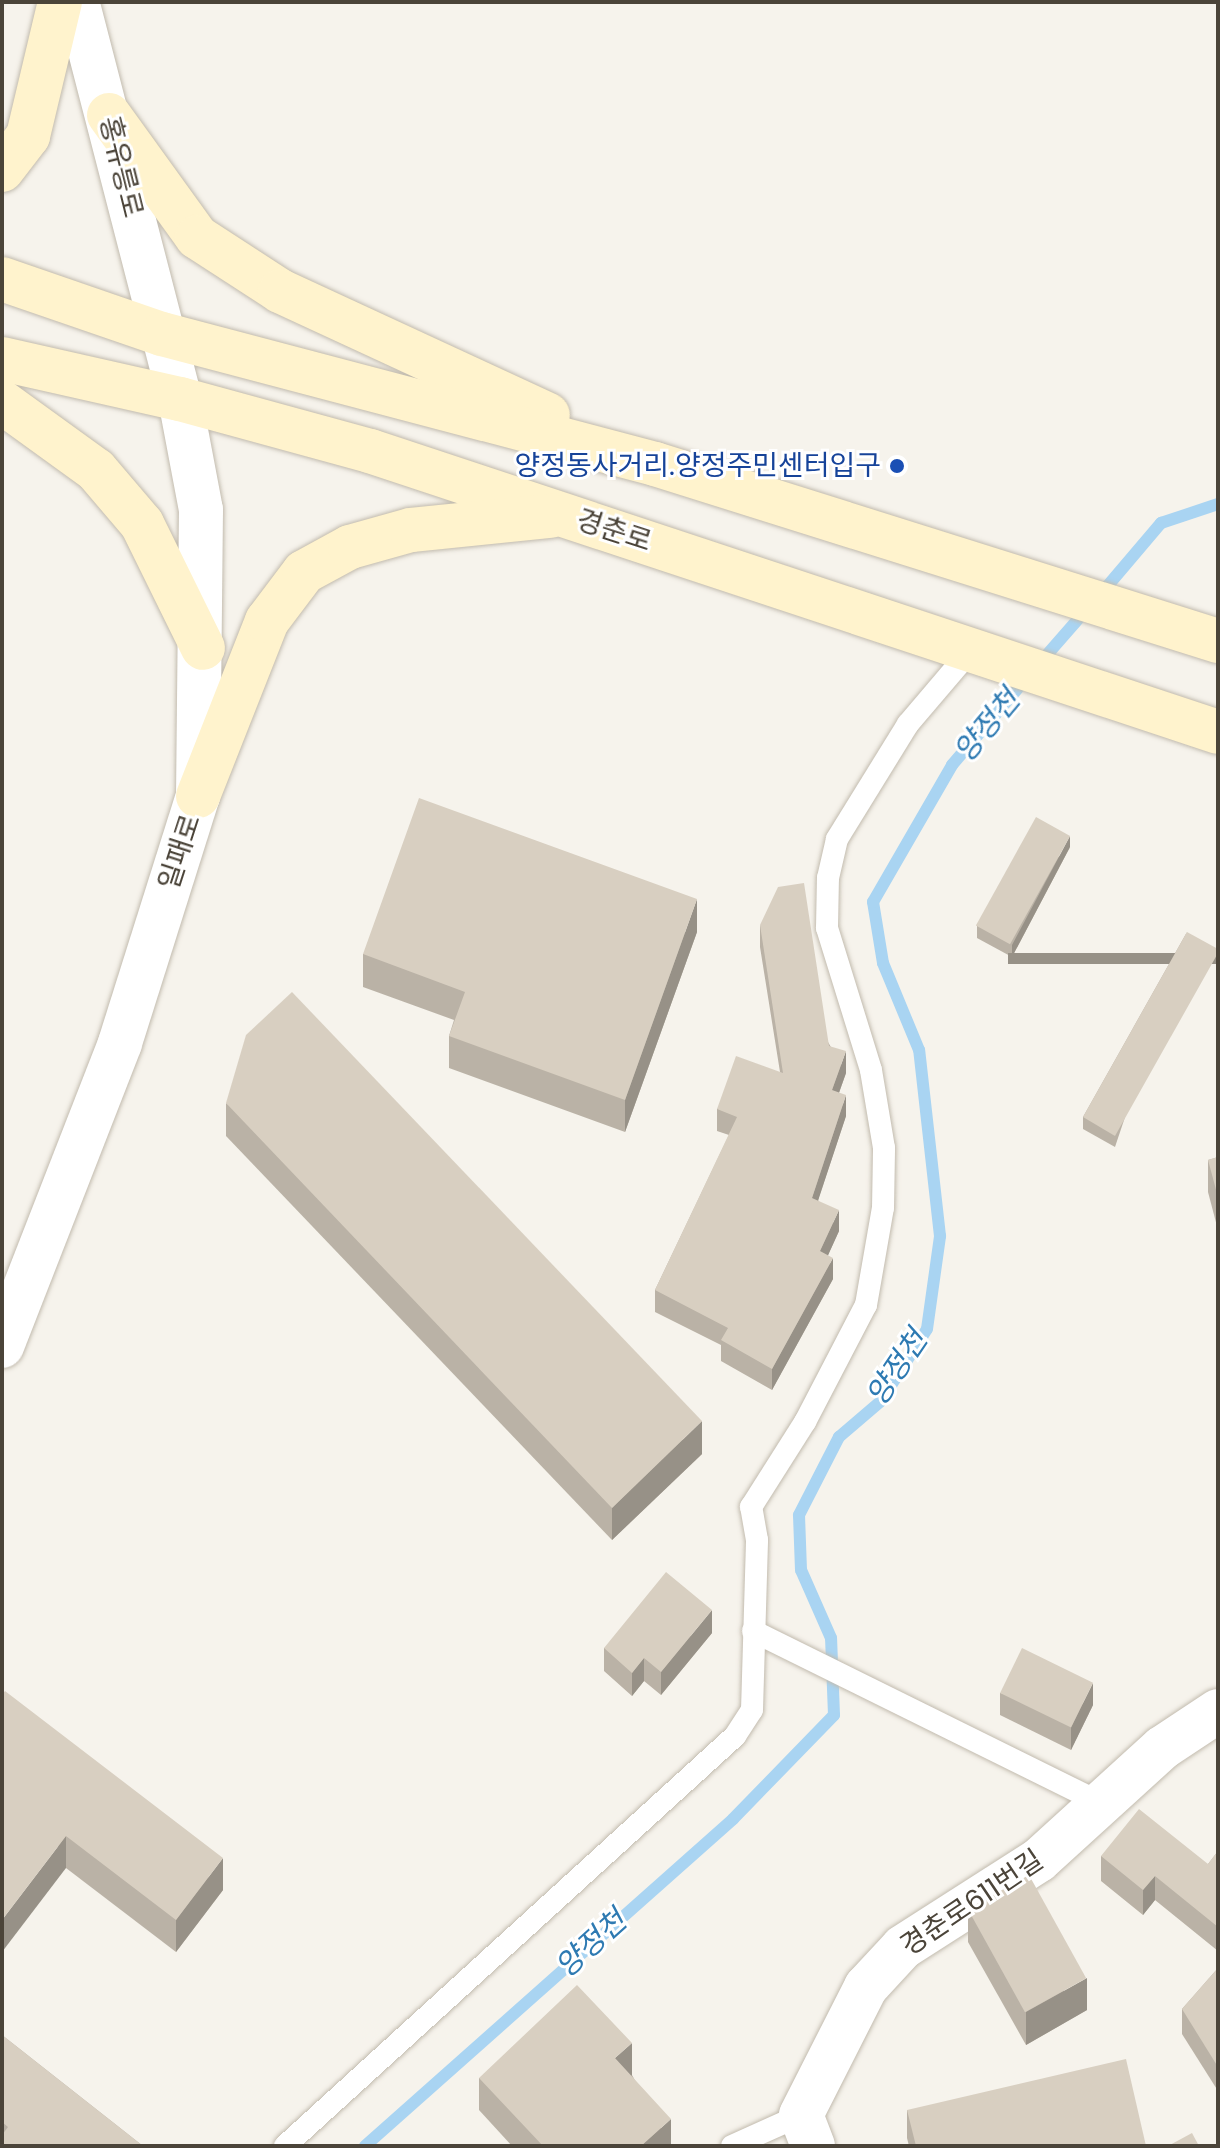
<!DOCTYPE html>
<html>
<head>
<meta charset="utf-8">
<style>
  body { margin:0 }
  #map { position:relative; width:1220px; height:2148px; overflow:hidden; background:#f6f3ec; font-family:Poppins,"Noto Sans KR",sans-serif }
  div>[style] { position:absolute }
  .stream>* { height:12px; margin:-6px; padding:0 6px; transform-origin:6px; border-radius:6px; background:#a9d4f2 }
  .roads { filter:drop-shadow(0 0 2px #c2bbae) drop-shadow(0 0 2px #c2bbae) }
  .service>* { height:22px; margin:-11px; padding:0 11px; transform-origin:11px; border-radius:11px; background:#fff }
  .minor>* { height:44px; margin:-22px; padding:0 22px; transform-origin:22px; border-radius:22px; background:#fff }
  .tertiary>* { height:44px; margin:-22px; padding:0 22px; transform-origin:22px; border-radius:22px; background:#fff }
  .secondary>* { height:44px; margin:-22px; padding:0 22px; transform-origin:22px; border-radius:22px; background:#fff3cd }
  .wall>* { inset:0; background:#bab2a6 }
  .shaded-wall>* { inset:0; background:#979187; transform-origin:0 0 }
  .building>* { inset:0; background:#d8cfc1; transform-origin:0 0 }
  .dots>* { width:22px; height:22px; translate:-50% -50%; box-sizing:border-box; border:4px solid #fff; border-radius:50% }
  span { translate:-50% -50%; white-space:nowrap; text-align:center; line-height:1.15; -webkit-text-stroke:6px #fff; paint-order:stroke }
  .street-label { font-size:28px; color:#4b4439 }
  .transit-label { font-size:28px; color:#164399 }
  .right { translate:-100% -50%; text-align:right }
  .water-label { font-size:30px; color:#2e7ab2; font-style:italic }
  .frame { position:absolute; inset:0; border:4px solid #4b4439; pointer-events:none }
</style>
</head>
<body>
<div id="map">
  <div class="stream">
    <i style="left:1099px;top:596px;width:96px;rotate:-49.7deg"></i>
    <i style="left:1161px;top:523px;width:60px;rotate:-18.4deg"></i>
    <i style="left:1038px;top:665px;width:74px;rotate:-48.8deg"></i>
    <i style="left:365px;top:2146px;width:492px;rotate:-41.6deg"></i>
    <i style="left:733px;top:1819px;width:145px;rotate:-45.8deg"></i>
    <i style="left:834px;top:1715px;width:77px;rotate:-92.2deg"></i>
    <i style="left:831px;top:1638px;width:74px;rotate:-113.8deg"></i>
    <i style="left:801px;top:1570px;width:55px;rotate:-92.1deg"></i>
    <i style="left:799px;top:1515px;width:88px;rotate:-62.9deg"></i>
    <i style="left:839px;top:1437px;width:55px;rotate:-40.6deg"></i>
    <i style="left:881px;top:1401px;width:85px;rotate:-57.4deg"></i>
    <i style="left:927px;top:1329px;width:94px;rotate:-82deg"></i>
    <i style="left:940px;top:1236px;width:187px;rotate:-96.4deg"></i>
    <i style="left:919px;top:1050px;width:94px;rotate:-112.5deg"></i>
    <i style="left:883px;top:963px;width:62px;rotate:-99.3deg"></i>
    <i style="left:873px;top:902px;width:158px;rotate:-60deg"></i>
    <i style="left:952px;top:765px;width:113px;rotate:-49.3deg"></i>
  </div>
  <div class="roads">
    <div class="service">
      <i style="left:753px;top:1631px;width:388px;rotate:26.3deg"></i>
      <i style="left:285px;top:2146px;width:609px;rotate:-42.34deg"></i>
      <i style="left:735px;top:1736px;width:31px;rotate:-57deg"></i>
      <i style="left:752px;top:1710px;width:170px;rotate:-88.3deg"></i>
      <i style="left:757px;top:1540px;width:34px;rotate:-100deg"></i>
      <i style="left:751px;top:1507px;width:101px;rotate:-57.6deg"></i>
      <i style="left:805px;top:1422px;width:132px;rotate:-62.5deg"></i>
      <i style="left:866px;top:1305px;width:98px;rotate:-80.1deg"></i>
      <i style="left:883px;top:1208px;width:60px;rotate:-89deg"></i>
      <i style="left:884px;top:1148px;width:79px;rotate:-99.5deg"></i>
      <i style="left:871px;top:1070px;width:149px;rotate:-107.2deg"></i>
      <i style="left:827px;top:928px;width:50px;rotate:-88.9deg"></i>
      <i style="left:828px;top:878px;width:40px;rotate:-77deg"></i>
      <i style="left:837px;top:839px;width:135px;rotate:-58.3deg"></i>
      <i style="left:908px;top:724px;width:97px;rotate:-49.6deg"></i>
      <i style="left:732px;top:2146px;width:76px;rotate:-24.2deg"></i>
    </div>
    <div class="minor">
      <i style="left:813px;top:2146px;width:33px;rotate:-111deg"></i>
      <i style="left:801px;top:2115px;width:144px;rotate:-63.1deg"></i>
      <i style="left:866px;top:1987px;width:54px;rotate:-47.2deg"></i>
      <i style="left:903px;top:1947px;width:161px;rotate:-32.6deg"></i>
      <i style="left:1039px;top:1860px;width:166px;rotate:-42.3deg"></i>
      <i style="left:1162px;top:1748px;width:67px;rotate:-33.5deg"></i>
    </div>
    <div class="tertiary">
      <i style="left:2px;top:1346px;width:325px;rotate:-68.7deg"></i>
      <i style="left:120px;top:1043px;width:259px;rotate:-72.5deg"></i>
      <i style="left:198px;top:796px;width:286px;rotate:-89.4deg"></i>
      <i style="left:201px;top:510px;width:113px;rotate:-100.7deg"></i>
      <i style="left:180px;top:399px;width:410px;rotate:-104.5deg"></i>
    </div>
    <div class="secondary">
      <i style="left:109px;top:115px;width:150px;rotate:54.2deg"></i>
      <i style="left:197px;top:237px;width:99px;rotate:33deg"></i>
      <i style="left:280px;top:291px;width:295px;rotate:24.8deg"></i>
      <i style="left:2px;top:170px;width:43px;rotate:-52.6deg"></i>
      <i style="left:28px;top:136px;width:138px;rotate:-76.6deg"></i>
      <i style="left:2px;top:279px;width:169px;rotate:19deg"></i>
      <i style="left:162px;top:334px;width:510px;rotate:14.77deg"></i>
      <i style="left:655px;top:464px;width:590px;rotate:17.45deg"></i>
      <i style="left:2px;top:359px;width:182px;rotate:12.7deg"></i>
      <i style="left:180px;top:399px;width:197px;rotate:15.3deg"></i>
      <i style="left:370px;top:451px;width:893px;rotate:18.33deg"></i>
      <i style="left:2px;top:402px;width:116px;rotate:35.9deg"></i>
      <i style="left:96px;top:470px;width:71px;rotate:49.6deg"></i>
      <i style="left:142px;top:524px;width:138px;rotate:63.8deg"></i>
      <i style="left:198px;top:796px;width:188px;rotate:-68.5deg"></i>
      <i style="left:267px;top:621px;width:61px;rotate:-52.9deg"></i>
      <i style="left:304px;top:572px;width:52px;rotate:-28.5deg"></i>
      <i style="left:350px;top:547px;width:63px;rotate:-15.6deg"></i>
      <i style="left:411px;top:530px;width:140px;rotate:-5.8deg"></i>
    </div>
  </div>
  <div class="wall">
    <i style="clip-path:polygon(1070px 847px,1012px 957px,977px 938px,977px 926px)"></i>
    <i style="clip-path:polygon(760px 925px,846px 1073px,839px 1093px,846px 1116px,818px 1200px,839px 1231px,828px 1255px,833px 1279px,772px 1390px,721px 1361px,721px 1345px,655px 1312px,655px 1290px,729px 1135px,717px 1131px,717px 1109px,780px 1072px,760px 947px)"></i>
    <i style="clip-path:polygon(697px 932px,625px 1132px,449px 1068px,449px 1036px,454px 1020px,363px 987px,363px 954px)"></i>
    <i style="clip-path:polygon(1187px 932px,1115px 1147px,1083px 1129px,1083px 1117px)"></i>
    <i style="clip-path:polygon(226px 1103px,702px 1454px,612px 1540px,226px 1136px)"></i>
    <i style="clip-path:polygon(1218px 1157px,1218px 1230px,1208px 1192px,1208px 1160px)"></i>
    <i style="clip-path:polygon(712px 1633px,661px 1695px,644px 1681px,632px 1696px,604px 1671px,604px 1648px)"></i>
    <i style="clip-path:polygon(1000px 1693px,1093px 1705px,1071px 1750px,1000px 1715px)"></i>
    <i style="clip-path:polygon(2px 1695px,223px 1890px,176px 1952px,66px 1868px)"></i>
    <i style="clip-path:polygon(1218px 1851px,1218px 1951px,1155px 1900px,1143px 1915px,1101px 1881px,1101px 1856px,1208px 1864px)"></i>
    <i style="clip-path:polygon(968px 1909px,1087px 2010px,1026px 2045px,968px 1942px)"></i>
    <i style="clip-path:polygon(1218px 1968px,1218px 2091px,1182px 2034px,1182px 2009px)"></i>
    <i style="clip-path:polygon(2px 2035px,143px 2146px,2px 2146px)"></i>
    <i style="clip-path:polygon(632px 2075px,671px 2146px,512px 2146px,479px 2110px,479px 2078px)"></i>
    <i style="clip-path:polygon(907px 2110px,1146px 2146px,909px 2146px,907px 2138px)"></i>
  </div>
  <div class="shaded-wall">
    <i style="clip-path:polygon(1070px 836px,1070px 847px,1012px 957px,1012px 945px)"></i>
    <i style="clip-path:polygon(697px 899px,697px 932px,625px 1132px,625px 1100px)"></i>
    <i style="left:1218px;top:953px;width:11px;height:210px;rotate:90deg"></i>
    <i style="clip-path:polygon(846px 1051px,846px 1073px,832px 1112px,832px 1090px)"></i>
    <i style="clip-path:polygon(846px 1095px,846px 1116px,812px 1219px,812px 1198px)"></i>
    <i style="clip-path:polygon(839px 1210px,839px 1231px,820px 1273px,820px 1251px)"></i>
    <i style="clip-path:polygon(833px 1258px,833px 1279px,772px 1390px,772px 1369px)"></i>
    <i style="clip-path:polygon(702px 1421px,702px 1454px,612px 1540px,612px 1508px)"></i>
    <i style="clip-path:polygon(712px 1610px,712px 1633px,661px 1695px,661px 1672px)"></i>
    <i style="clip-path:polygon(644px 1658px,644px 1681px,632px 1696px,632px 1673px)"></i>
    <i style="clip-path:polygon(1093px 1683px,1093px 1705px,1071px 1750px,1071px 1727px)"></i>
    <i style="clip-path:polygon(66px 1836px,66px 1868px,2px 1952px,2px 1920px)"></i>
    <i style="clip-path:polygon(223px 1858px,223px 1890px,176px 1952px,176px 1920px)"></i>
    <i style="clip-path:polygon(1155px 1876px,1155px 1900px,1143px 1915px,1143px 1890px)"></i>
    <i style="clip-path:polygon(1087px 1978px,1087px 2010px,1026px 2045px,1026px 2012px)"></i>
    <i style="clip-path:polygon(632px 2043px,632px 2075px,615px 2091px,615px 2058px)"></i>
    <i style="clip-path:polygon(671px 2119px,671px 2146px,641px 2146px)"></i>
  </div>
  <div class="building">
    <i style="clip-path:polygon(419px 798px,697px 899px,625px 1100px,449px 1036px,465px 992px,363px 954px)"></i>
    <i style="left:1036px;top:817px;width:39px;height:124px;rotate:29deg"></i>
    <i style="clip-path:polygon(804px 883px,829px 1046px,846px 1051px,832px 1090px,846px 1095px,812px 1198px,839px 1210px,820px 1251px,833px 1258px,772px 1369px,721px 1340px,728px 1328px,655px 1290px,737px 1117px,717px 1109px,736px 1056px,783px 1073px,760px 925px,778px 887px)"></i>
    <i style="clip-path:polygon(1187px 932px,1218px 949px,1218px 953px,1115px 1136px,1083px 1117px)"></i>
    <i style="clip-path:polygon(292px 992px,702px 1421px,612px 1508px,226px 1103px,246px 1035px)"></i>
    <i style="clip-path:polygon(1218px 1157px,1218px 1197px,1208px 1160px)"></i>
    <i style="clip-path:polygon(666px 1572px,712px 1610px,661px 1672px,644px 1658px,632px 1673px,604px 1648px)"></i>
    <i style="left:1022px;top:1648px;width:79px;height:50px;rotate:26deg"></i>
    <i style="clip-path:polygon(5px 1691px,223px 1858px,176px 1920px,66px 1836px,2px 1920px,2px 1695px)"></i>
    <i style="clip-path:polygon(1139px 1809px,1208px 1864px,1218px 1851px,1218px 1927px,1155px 1876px,1143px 1890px,1101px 1856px)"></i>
    <i style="left:1029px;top:1875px;width:118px;height:70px;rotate:61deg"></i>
    <i style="clip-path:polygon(1218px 1968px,1218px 2067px,1182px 2009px)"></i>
    <i style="clip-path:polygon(577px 1985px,632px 2043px,615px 2058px,671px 2119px,641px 2146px,543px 2146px,479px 2078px)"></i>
    <i style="clip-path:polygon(2px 2035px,143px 2146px,2px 2146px,2px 2135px,8px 2127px,2px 2122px)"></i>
    <i style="clip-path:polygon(1126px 2059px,1146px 2146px,916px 2146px,907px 2110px)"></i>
    <i style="clip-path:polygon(1192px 2133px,1199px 2146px,1168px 2146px)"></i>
  </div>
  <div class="dots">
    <i style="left:897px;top:466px;background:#1a4fb4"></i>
  </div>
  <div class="street-label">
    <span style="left:121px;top:167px;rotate:76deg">홍유릉로</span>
    <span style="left:614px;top:531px;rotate:18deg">경춘로</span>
    <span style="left:180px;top:852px;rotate:-72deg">일패로</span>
    <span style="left:972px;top:1903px;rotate:-34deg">경춘로611번길</span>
  </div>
  <div class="transit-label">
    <span class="right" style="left:881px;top:466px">양정동사거리.양정주민센터입구</span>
  </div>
  <div class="water-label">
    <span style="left:987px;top:726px;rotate:-50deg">양정천</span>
    <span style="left:897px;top:1368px;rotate:-56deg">양정천</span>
    <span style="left:591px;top:1944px;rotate:-42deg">양정천</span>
  </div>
  <div class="frame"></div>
</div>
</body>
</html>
